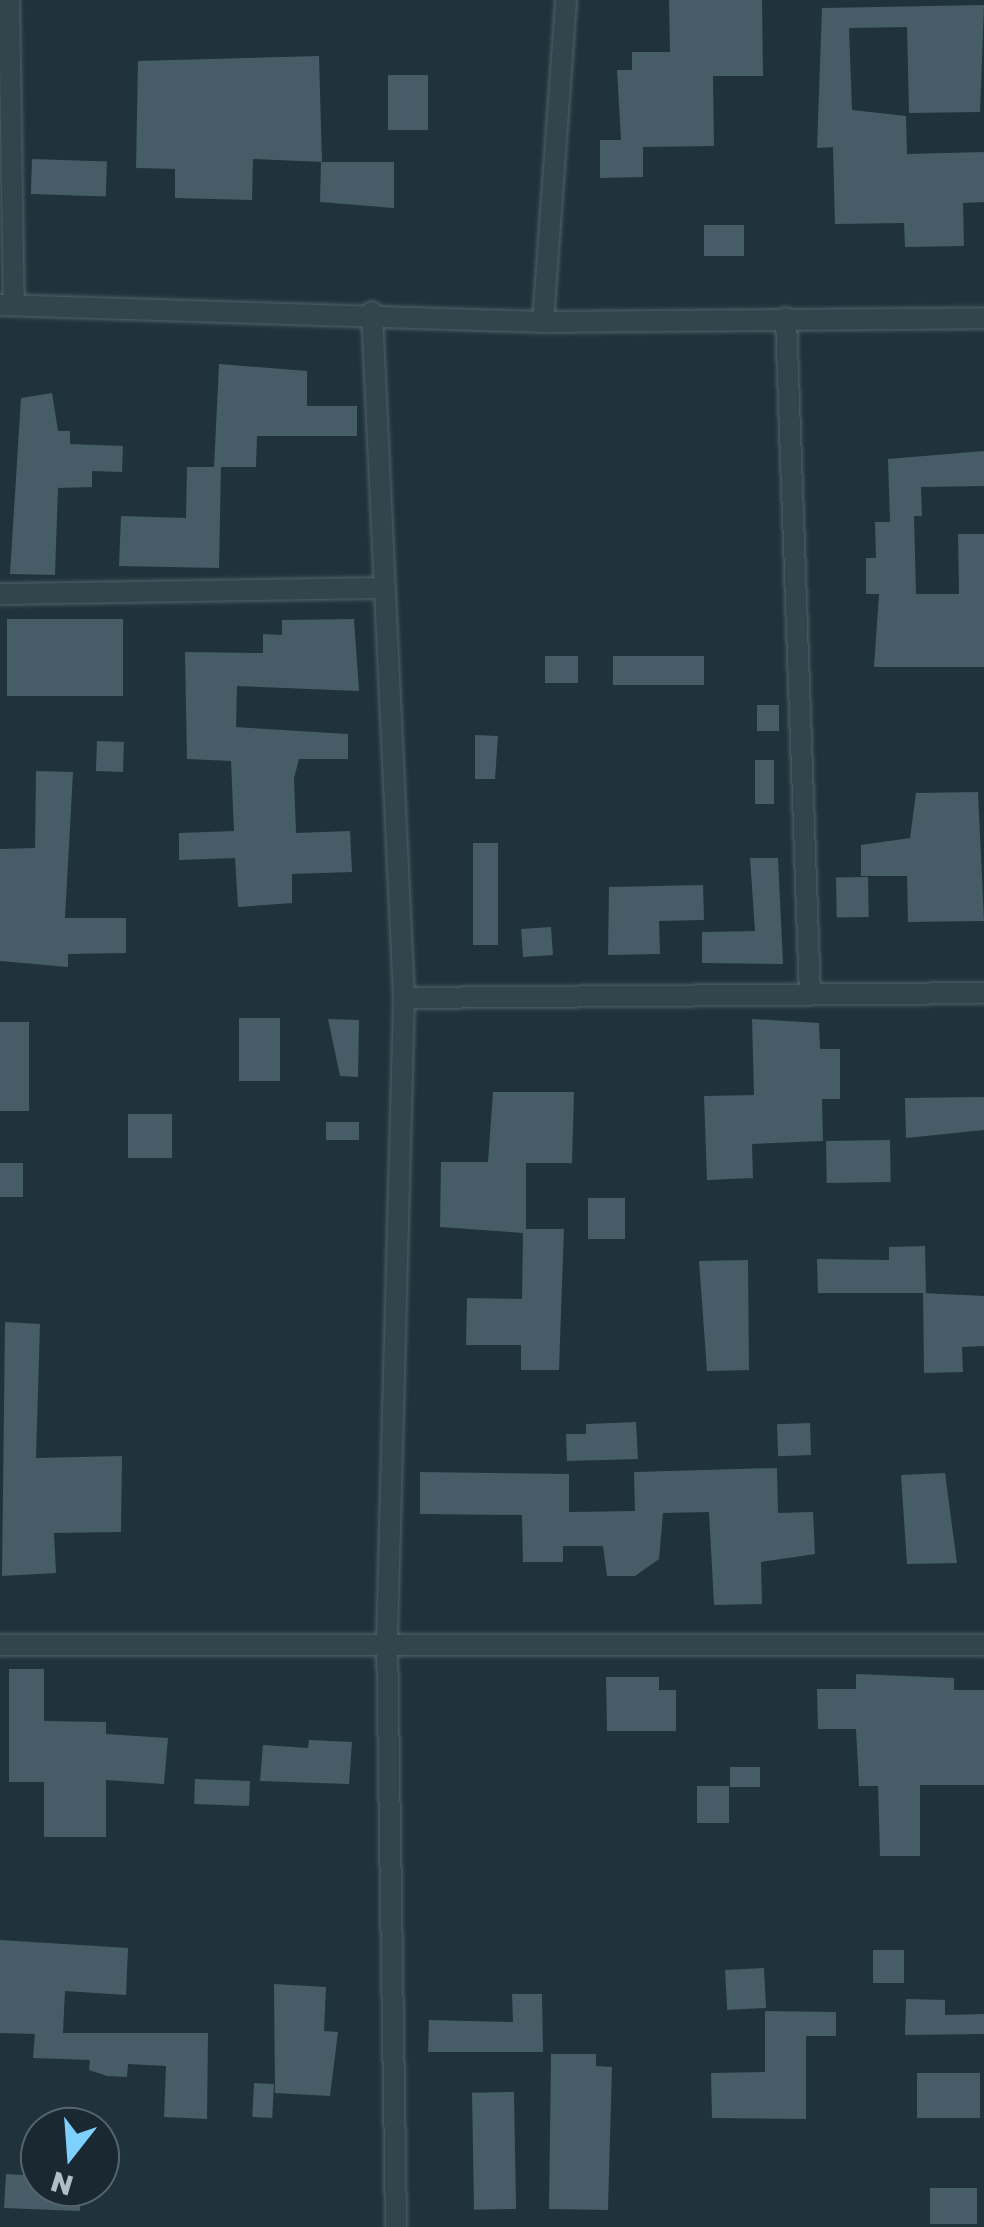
<!DOCTYPE html>
<html>
<head>
<meta charset="utf-8">
<style>
  body { margin:0 }
  #map { position:relative; width:984px; height:2227px; overflow:hidden; background:#20333c; font-family:"Golos Text",sans-serif }
  div>[style] { position:absolute }
  .building>* { inset:0; background:#465c66; transform-origin:0 0 }
  .roads { filter:drop-shadow(0 0 2px #52626a) drop-shadow(0 0 2px #52626a) }
  .minor>* { height:20px; margin:-10px; padding:0 10px; transform-origin:10px; border-radius:10px; background:#34444c }
  span { translate:-50% -50%; white-space:nowrap; text-align:center; line-height:1.15; -webkit-text-stroke:8px #1a2931; paint-order:stroke }
  .north { position:absolute; left:20px; top:2107px; width:100px; height:100px; box-sizing:border-box; background:#1a2931; border:2px solid #56656d; border-radius:50%; rotate:197deg; font-size:28px; font-weight:700; line-height:40px; text-align:center; color:#afbfc8 }
  .north::after { content:''; display:block; margin:auto; width:35px; height:45px; background:#7ed0ff; clip-path:polygon(50% 0,100% 100%,50% 72%,0 100%) }
</style>
</head>
<body>
<div id="map">
  <div class="building">
    <i style="clip-path:polygon(669px 0,762px 0,763px 76px,713px 76px,714px 146px,643px 147px,643px 177px,600px 178px,600px 140px,621px 140px,617px 70px,632px 70px,632px 52px,670px 52px)"></i>
    <i style="clip-path:polygon(984px 5px,980px 112px,909px 113px,907px 27px,849px 28px,852px 110px,906px 116px,907px 154px,984px 152px,984px 202px,963px 203px,964px 246px,905px 247px,904px 223px,835px 224px,833px 147px,817px 148px,822px 8px)"></i>
    <i style="clip-path:polygon(319px 56px,322px 162px,253px 159px,252px 200px,175px 198px,175px 169px,136px 168px,138px 61px)"></i>
    <i style="left:388px;top:75px;width:40px;height:55px"></i>
    <i style="left:32px;top:159px;width:75px;height:35px;rotate:2deg"></i>
    <i style="clip-path:polygon(321px 162px,394px 162px,394px 208px,320px 202px)"></i>
    <i style="left:704px;top:225px;width:40px;height:31px"></i>
    <i style="clip-path:polygon(219px 364px,307px 371px,307px 406px,357px 406px,357px 436px,257px 436px,256px 467px,214px 467px)"></i>
    <i style="clip-path:polygon(52px 393px,58px 431px,70px 431px,70px 444px,123px 446px,122px 472px,92px 471px,92px 487px,58px 488px,55px 575px,10px 574px,21px 398px)"></i>
    <i style="clip-path:polygon(984px 451px,984px 486px,921px 487px,922px 516px,914px 516px,916px 594px,959px 594px,958px 534px,984px 534px,984px 667px,874px 667px,879px 594px,866px 594px,866px 558px,876px 558px,875px 522px,890px 522px,888px 459px)"></i>
    <i style="clip-path:polygon(187px 467px,221px 467px,219px 568px,119px 566px,121px 516px,186px 518px)"></i>
    <i style="left:7px;top:619px;width:116px;height:77px"></i>
    <i style="clip-path:polygon(354px 619px,359px 691px,237px 686px,236px 727px,348px 734px,348px 759px,299px 759px,294px 778px,296px 833px,350px 831px,352px 872px,292px 874px,292px 903px,238px 907px,235px 858px,179px 860px,179px 833px,234px 831px,231px 761px,187px 759px,185px 652px,263px 653px,263px 634px,282px 635px,282px 620px)"></i>
    <i style="left:545px;top:656px;width:33px;height:27px"></i>
    <i style="left:613px;top:656px;width:91px;height:29px"></i>
    <i style="left:757px;top:705px;width:22px;height:26px"></i>
    <i style="clip-path:polygon(475px 735px,498px 736px,495px 779px,475px 779px)"></i>
    <i style="left:97px;top:741px;width:27px;height:30px;rotate:2deg"></i>
    <i style="left:755px;top:760px;width:19px;height:44px"></i>
    <i style="clip-path:polygon(36px 771px,73px 772px,65px 918px,126px 918px,126px 953px,68px 954px,68px 967px,0 961px,0 849px,35px 848px)"></i>
    <i style="clip-path:polygon(978px 792px,984px 921px,908px 922px,907px 876px,861px 876px,861px 845px,910px 838px,916px 793px)"></i>
    <i style="left:473px;top:843px;width:25px;height:102px"></i>
    <i style="clip-path:polygon(750px 858px,778px 858px,783px 964px,702px 963px,702px 932px,755px 931px)"></i>
    <i style="left:868px;top:877px;width:40px;height:32px;rotate:89deg"></i>
    <i style="clip-path:polygon(703px 885px,704px 920px,659px 921px,660px 954px,608px 955px,609px 887px)"></i>
    <i style="left:551px;top:927px;width:28px;height:30px;rotate:86deg"></i>
    <i style="left:239px;top:1018px;width:41px;height:63px"></i>
    <i style="clip-path:polygon(328px 1019px,359px 1020px,358px 1077px,340px 1076px)"></i>
    <i style="clip-path:polygon(752px 1019px,819px 1023px,820px 1049px,840px 1049px,840px 1099px,822px 1099px,823px 1141px,752px 1144px,753px 1178px,707px 1180px,704px 1096px,754px 1095px)"></i>
    <i style="left:0;top:1022px;width:29px;height:89px"></i>
    <i style="clip-path:polygon(493px 1092px,574px 1092px,572px 1163px,526px 1163px,526px 1229px,564px 1229px,559px 1370px,521px 1370px,521px 1345px,466px 1345px,467px 1298px,522px 1299px,523px 1233px,440px 1227px,441px 1162px,488px 1162px)"></i>
    <i style="clip-path:polygon(984px 1097px,984px 1130px,906px 1138px,905px 1098px)"></i>
    <i style="left:128px;top:1114px;width:44px;height:44px"></i>
    <i style="left:326px;top:1122px;width:33px;height:18px"></i>
    <i style="left:890px;top:1140px;width:42px;height:64px;rotate:89deg"></i>
    <i style="left:0;top:1163px;width:23px;height:34px"></i>
    <i style="left:588px;top:1198px;width:37px;height:41px"></i>
    <i style="clip-path:polygon(925px 1246px,926px 1293px,818px 1293px,817px 1259px,889px 1260px,889px 1247px)"></i>
    <i style="clip-path:polygon(748px 1260px,749px 1370px,707px 1371px,699px 1261px)"></i>
    <i style="clip-path:polygon(923px 1293px,984px 1296px,984px 1346px,962px 1347px,963px 1372px,924px 1373px)"></i>
    <i style="clip-path:polygon(5px 1322px,40px 1324px,36px 1458px,122px 1456px,121px 1532px,54px 1533px,56px 1573px,2px 1576px)"></i>
    <i style="clip-path:polygon(636px 1422px,638px 1459px,567px 1461px,566px 1434px,586px 1434px,586px 1424px)"></i>
    <i style="left:810px;top:1423px;width:32px;height:33px;rotate:88deg"></i>
    <i style="clip-path:polygon(777px 1468px,778px 1513px,813px 1512px,815px 1554px,761px 1562px,762px 1604px,714px 1605px,709px 1512px,663px 1513px,659px 1559px,635px 1576px,607px 1576px,603px 1546px,563px 1546px,563px 1562px,523px 1562px,522px 1515px,420px 1514px,420px 1472px,569px 1474px,569px 1512px,635px 1511px,634px 1472px)"></i>
    <i style="clip-path:polygon(945px 1473px,957px 1563px,907px 1564px,901px 1475px)"></i>
    <i style="clip-path:polygon(9px 1669px,44px 1669px,44px 1721px,106px 1722px,106px 1734px,168px 1738px,164px 1784px,106px 1780px,106px 1837px,44px 1837px,44px 1782px,9px 1782px)"></i>
    <i style="clip-path:polygon(856px 1674px,954px 1678px,954px 1690px,984px 1690px,984px 1785px,920px 1785px,920px 1856px,880px 1856px,878px 1786px,859px 1786px,856px 1729px,818px 1729px,817px 1689px,856px 1689px)"></i>
    <i style="clip-path:polygon(606px 1677px,659px 1677px,659px 1690px,676px 1690px,676px 1731px,607px 1731px)"></i>
    <i style="clip-path:polygon(309px 1740px,352px 1742px,349px 1784px,260px 1781px,263px 1745px,308px 1748px)"></i>
    <i style="left:730px;top:1767px;width:30px;height:20px"></i>
    <i style="left:195px;top:1779px;width:55px;height:25px;rotate:2deg"></i>
    <i style="left:697px;top:1786px;width:32px;height:37px"></i>
    <i style="clip-path:polygon(0 1940px,128px 1948px,126px 1995px,65px 1991px,63px 2033px,208px 2033px,207px 2119px,164px 2117px,166px 2066px,128px 2064px,127px 2077px,107px 2076px,89px 2070px,90px 2060px,33px 2058px,35px 2034px,0 2033px)"></i>
    <i style="left:873px;top:1950px;width:31px;height:33px"></i>
    <i style="left:764px;top:1968px;width:40px;height:39px;rotate:87deg"></i>
    <i style="clip-path:polygon(274px 1984px,326px 1987px,324px 2031px,338px 2032px,330px 2096px,275px 2093px)"></i>
    <i style="clip-path:polygon(512px 1994px,542px 1994px,543px 2052px,428px 2052px,429px 2020px,513px 2022px)"></i>
    <i style="clip-path:polygon(906px 1999px,945px 2000px,945px 2015px,984px 2014px,984px 2034px,905px 2035px)"></i>
    <i style="clip-path:polygon(765px 2011px,836px 2012px,836px 2036px,806px 2036px,806px 2119px,712px 2118px,711px 2073px,765px 2072px)"></i>
    <i style="clip-path:polygon(551px 2054px,596px 2054px,596px 2066px,612px 2067px,608px 2210px,549px 2209px)"></i>
    <i style="left:917px;top:2073px;width:63px;height:45px"></i>
    <i style="left:254px;top:2083px;width:20px;height:34px;rotate:3deg"></i>
    <i style="left:514px;top:2092px;width:117px;height:42px;rotate:89deg"></i>
    <i style="clip-path:polygon(6px 2174px,40px 2176px,40px 2187px,81px 2187px,80px 2211px,4px 2208px)"></i>
    <i style="left:930px;top:2188px;width:47px;height:36px"></i>
  </div>
  <div class="roads">
    <div class="minor">
      <i style="left:9px;top:0;width:304px;rotate:89.1deg"></i>
      <i style="left:0;top:305px;width:543px;rotate:1.79deg"></i>
      <i style="left:543px;top:322px;width:441px;rotate:-0.5deg"></i>
      <i style="left:372px;top:312px;width:687px;rotate:87.33deg"></i>
      <i style="left:404px;top:998px;width:640px;rotate:91.52deg"></i>
      <i style="left:387px;top:1638px;width:589px;rotate:89.12deg"></i>
      <i style="left:786px;top:318px;width:676px;rotate:87.97deg"></i>
      <i style="left:543px;top:322px;width:323px;rotate:-85.9deg"></i>
      <i style="left:0;top:594px;width:385px;rotate:-0.9deg"></i>
      <i style="left:404px;top:998px;width:580px;rotate:-0.49deg"></i>
      <i style="left:0;top:1645px;width:984px"></i>
    </div>
  </div>
  <div class="north">N</div>
</div>
</body>
</html>
